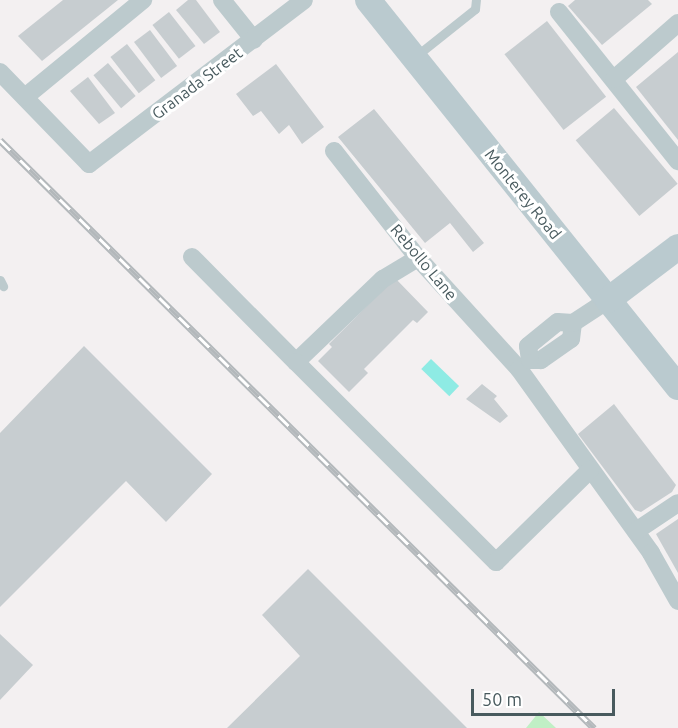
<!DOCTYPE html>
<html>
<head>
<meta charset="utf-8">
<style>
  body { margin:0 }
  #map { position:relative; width:678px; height:728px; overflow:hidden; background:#f3f0f1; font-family:Ubuntu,sans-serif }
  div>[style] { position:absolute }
  .green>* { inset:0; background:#c0efc5 }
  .water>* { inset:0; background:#8eebe4; transform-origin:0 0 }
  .building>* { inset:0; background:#c7cdd0; transform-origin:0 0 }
  .lane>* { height:9px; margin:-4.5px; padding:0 4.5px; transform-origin:4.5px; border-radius:4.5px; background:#bccacd }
  .street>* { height:18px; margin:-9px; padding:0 9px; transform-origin:9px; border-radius:9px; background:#bccacd }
  .secondary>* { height:26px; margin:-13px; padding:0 13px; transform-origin:13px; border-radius:13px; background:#bacacf }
  .rail>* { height:7px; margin-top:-3.5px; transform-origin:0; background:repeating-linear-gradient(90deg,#fff 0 14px,#b3b8bb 0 28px); box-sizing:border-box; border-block:2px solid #b3b8bb }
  span { translate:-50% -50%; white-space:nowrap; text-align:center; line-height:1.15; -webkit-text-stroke:6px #fff; paint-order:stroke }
  .street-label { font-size:16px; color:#485a5e }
  .scale { position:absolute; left:471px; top:689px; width:144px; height:27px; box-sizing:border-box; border:3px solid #485a5e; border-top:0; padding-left:8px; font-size:18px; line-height:21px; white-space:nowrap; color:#485a5e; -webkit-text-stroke:4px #fff; paint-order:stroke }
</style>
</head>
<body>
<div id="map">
  <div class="green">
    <i style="clip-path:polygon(539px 712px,556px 728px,526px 728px)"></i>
  </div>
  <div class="water">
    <i style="left:431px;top:359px;width:39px;height:14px;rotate:44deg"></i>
  </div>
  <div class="building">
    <i style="clip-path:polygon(63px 0,118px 0,42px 61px,18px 36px)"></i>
    <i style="clip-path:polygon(188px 0,196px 0,220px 32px,204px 44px,176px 10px)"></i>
    <i style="clip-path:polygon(575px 0,648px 0,652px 4px,602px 45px,568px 6px)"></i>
    <i style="left:169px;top:12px;width:43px;height:21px;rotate:52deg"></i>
    <i style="left:547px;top:21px;width:96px;height:54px;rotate:52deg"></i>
    <i style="left:150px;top:30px;width:45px;height:20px;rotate:53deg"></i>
    <i style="left:127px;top:44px;width:46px;height:21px;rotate:52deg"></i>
    <i style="clip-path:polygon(678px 52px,678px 140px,636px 87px)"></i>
    <i style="left:108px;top:63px;width:43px;height:19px;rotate:50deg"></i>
    <i style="clip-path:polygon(276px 64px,324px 127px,302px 144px,289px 125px,279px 134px,261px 111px,253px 116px,236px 94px)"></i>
    <i style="clip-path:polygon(88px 77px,115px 113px,99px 124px,70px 91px)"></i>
    <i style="left:614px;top:108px;width:99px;height:50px;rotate:50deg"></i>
    <i style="clip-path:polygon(374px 109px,484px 243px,473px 252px,450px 223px,425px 243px,338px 137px)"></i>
    <i style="clip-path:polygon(395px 278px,428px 312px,417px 323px,413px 320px,364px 369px,368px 373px,349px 392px,318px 361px,332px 347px,329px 344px)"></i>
    <i style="clip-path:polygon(84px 346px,212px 474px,166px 522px,126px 481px,0 607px,0 433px)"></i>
    <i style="clip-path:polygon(482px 384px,497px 396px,494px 399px,508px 416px,500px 423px,466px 399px)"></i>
    <i style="clip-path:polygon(614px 404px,676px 485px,672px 492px,641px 512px,635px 510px,578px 434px)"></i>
    <i style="clip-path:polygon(678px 519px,678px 573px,656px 534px)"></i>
    <i style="clip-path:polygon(308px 569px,467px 728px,227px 728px,300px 656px,262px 615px)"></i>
    <i style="clip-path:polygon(0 634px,33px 665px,0 700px)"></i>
  </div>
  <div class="lane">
    <i style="left:416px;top:56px;width:75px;rotate:-38.5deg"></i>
    <i style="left:475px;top:9px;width:9px;rotate:-84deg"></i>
    <i style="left:0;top:280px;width:7px;rotate:63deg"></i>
  </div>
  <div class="street">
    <i style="left:222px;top:0;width:51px;rotate:51.3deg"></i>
    <i style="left:559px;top:12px;width:191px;rotate:51.4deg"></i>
    <i style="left:0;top:72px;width:128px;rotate:45.9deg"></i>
    <i style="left:89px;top:164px;width:270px;rotate:-37.3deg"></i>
    <i style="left:614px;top:79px;width:85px;rotate:-41.2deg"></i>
    <i style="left:25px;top:97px;width:153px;rotate:-39.4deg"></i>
    <i style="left:334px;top:151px;width:136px;rotate:51.9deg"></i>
    <i style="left:418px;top:258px;width:150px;rotate:47.7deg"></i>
    <i style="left:519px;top:369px;width:226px;rotate:54.3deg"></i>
    <i style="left:651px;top:553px;width:55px;rotate:60.6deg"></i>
    <i style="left:192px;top:257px;width:148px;rotate:45.3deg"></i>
    <i style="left:296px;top:362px;width:120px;rotate:-43.7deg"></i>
    <i style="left:383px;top:279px;width:41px;rotate:-31deg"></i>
    <i style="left:573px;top:323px;width:16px;rotate:97deg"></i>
    <i style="left:571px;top:339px;width:37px;rotate:145deg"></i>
    <i style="left:541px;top:360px;width:11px;rotate:180deg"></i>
    <i style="left:530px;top:360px;width:14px;rotate:-98deg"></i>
    <i style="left:528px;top:346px;width:38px;rotate:-39deg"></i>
    <i style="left:558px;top:322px;width:15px;rotate:4deg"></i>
    <i style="left:573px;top:323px;width:42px;rotate:-33.3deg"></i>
    <i style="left:296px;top:362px;width:283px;rotate:45deg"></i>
    <i style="left:496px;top:562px;width:132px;rotate:-44.4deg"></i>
    <i style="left:636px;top:531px;width:50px;rotate:-33.7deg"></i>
  </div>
  <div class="secondary">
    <i style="left:368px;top:0;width:496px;rotate:51.3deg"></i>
    <i style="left:608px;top:300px;width:88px;rotate:-37.1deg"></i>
  </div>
  <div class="rail">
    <i style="left:0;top:140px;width:836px;rotate:44.71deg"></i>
  </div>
  <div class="street-label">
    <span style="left:197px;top:83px;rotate:-37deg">Granada Street</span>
    <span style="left:523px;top:194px;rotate:51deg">Monterey Road</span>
    <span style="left:424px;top:262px;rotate:50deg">Rebollo Lane</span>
  </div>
  <div class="scale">50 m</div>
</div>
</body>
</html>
